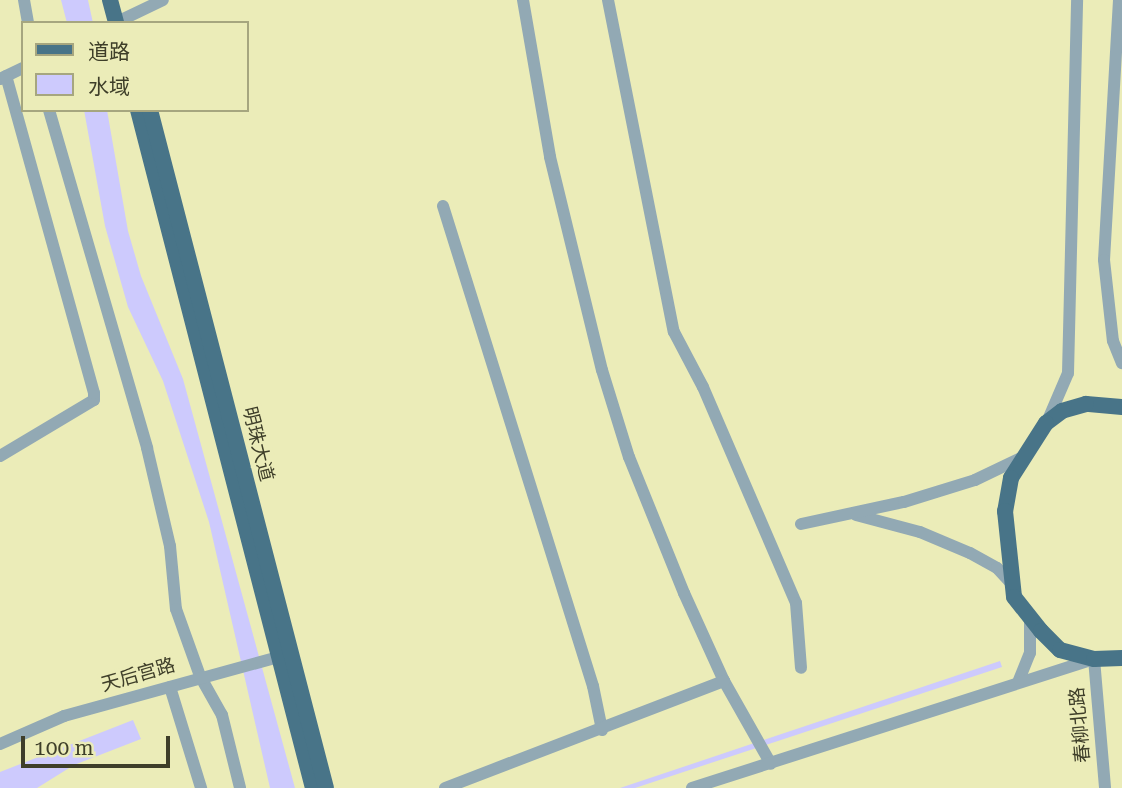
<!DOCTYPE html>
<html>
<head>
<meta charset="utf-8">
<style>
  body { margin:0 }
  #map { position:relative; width:1122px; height:788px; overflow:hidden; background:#ebecb8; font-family:"Roboto Serif","Noto Sans SC",serif }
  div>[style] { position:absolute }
  .water>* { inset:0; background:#cdcafd }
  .minor>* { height:12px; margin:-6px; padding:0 6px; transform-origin:6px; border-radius:6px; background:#92a9b4 }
  .major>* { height:16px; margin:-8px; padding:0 8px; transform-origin:8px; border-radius:8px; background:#487488 }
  span { translate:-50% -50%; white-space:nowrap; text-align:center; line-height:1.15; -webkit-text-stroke:7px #ebecb8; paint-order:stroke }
  .street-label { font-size:19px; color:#3e3e29 }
  .legend { position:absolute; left:21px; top:21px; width:228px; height:91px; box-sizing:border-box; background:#ebecb8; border:2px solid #a6a67f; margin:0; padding:9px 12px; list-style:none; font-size:21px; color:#3e3e29 }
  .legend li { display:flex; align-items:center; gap:14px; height:35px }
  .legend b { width:35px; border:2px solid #a6a67f }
  .scale { position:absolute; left:21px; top:736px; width:149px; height:32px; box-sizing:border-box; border:4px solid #3e3e29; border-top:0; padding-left:9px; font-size:21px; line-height:24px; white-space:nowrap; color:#3e3e29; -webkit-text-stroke:5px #ebecb8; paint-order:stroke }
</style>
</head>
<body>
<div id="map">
  <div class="water">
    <i style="clip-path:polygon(61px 0,88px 0,93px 23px,67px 23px)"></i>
    <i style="clip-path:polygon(84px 110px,107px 110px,128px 231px,141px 276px,183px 379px,295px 788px,270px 788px,209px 522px,163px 381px,128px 307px,105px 226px)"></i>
    <i style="clip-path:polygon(1000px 661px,1002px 667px,635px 788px,620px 788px)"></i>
    <i style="clip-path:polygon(133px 720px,141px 739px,74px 765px,37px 788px,0 788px,0 772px)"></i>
  </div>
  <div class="minor">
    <i style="left:24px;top:0;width:23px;rotate:80deg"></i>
    <i style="left:523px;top:0;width:159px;rotate:80.2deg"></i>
    <i style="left:550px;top:157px;width:219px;rotate:76.3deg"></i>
    <i style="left:602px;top:370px;width:91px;rotate:72.8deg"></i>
    <i style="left:629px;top:457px;width:147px;rotate:68deg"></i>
    <i style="left:684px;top:593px;width:97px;rotate:65.6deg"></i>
    <i style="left:724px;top:681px;width:95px;rotate:60.5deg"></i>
    <i style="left:608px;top:0;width:338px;rotate:78.8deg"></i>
    <i style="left:674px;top:332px;width:62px;rotate:62.2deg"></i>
    <i style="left:703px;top:387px;width:235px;rotate:66.7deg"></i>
    <i style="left:796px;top:603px;width:65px;rotate:85.6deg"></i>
    <i style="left:1119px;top:0;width:260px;rotate:93.3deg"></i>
    <i style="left:1104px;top:260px;width:81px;rotate:83.7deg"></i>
    <i style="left:1113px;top:341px;width:24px;rotate:68deg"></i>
    <i style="left:115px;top:23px;width:53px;rotate:-25.6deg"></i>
    <i style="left:0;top:79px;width:25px;rotate:-26deg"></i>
    <i style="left:49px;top:110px;width:352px;rotate:73.8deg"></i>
    <i style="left:147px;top:448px;width:101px;rotate:76.8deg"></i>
    <i style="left:170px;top:546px;width:63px;rotate:84.6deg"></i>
    <i style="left:176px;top:609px;width:71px;rotate:70.3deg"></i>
    <i style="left:200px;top:676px;width:45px;rotate:60.6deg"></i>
    <i style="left:222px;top:715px;width:75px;rotate:76.1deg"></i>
    <i style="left:443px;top:206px;width:503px;rotate:72.65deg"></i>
    <i style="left:593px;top:686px;width:45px;rotate:78.4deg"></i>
    <i style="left:1047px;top:422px;width:53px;rotate:-66.8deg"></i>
    <i style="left:1068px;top:373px;width:373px;rotate:-88.6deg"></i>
    <i style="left:0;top:456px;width:109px;rotate:-30.8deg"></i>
    <i style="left:94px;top:400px;width:7px;rotate:-90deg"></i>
    <i style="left:94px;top:393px;width:329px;rotate:-105.5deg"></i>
    <i style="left:856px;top:515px;width:66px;rotate:14.9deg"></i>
    <i style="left:920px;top:532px;width:54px;rotate:22.8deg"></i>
    <i style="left:970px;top:553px;width:31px;rotate:29deg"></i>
    <i style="left:997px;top:568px;width:21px;rotate:47deg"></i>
    <i style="left:801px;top:524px;width:105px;rotate:-12.1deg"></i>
    <i style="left:904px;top:502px;width:74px;rotate:-17.2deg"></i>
    <i style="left:975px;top:480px;width:53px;rotate:-25.6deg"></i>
    <i style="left:1019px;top:680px;width:29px;rotate:-68deg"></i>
    <i style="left:1030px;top:653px;width:35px;rotate:-90deg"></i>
    <i style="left:170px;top:687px;width:106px;rotate:72.9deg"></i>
    <i style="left:0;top:744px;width:70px;rotate:-23.6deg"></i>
    <i style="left:64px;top:716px;width:230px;rotate:-15.4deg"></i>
    <i style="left:445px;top:788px;width:299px;rotate:-21deg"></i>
    <i style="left:692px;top:788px;width:422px;rotate:-17.8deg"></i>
    <i style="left:1094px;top:659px;width:129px;rotate:85.1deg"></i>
  </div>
  <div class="major">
    <i style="left:110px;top:0;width:24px;rotate:75deg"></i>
    <i style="left:138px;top:110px;width:700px;rotate:75.53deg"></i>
    <i style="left:150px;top:110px;width:700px;rotate:75.45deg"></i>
    <i style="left:1122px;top:407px;width:36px;rotate:-175deg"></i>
    <i style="left:1086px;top:404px;width:25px;rotate:164deg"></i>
    <i style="left:1062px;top:411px;width:20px;rotate:143deg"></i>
    <i style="left:1046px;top:423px;width:65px;rotate:122.5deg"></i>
    <i style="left:1011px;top:478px;width:34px;rotate:100deg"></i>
    <i style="left:1005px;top:511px;width:86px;rotate:84deg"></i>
    <i style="left:1014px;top:597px;width:43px;rotate:51.5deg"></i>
    <i style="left:1041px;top:631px;width:27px;rotate:45deg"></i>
    <i style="left:1060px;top:650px;width:35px;rotate:15deg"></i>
    <i style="left:1094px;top:659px;width:28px;rotate:-2deg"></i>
  </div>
  <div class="street-label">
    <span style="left:258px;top:444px;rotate:76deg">明珠大道</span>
    <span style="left:138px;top:675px;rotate:-16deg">天后宫路</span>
    <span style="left:1080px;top:725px;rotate:-95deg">春柳北路</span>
  </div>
  <ul class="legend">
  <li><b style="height:9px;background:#487488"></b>道路</li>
  <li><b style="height:19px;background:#cdcafd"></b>水域</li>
  </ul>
  <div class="scale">100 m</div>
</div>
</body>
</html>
